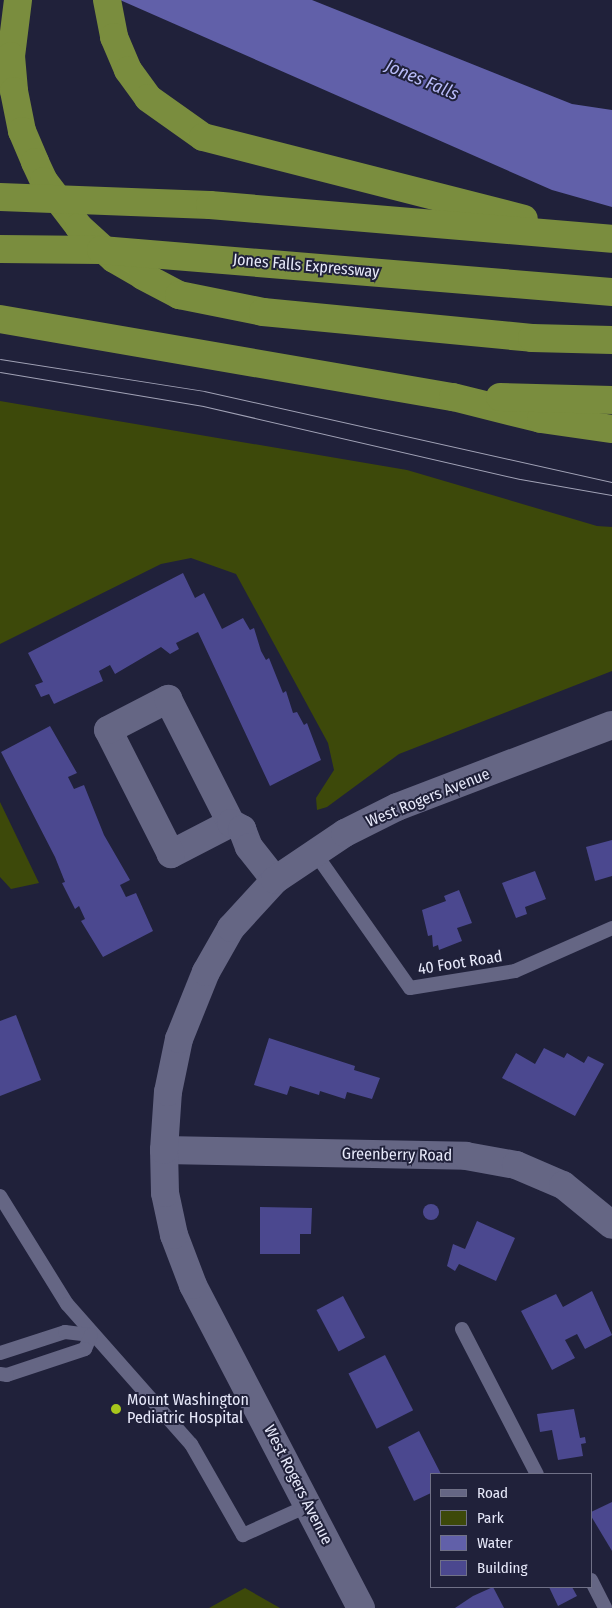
<!DOCTYPE html>
<html>
<head>
<meta charset="utf-8">
<style>
  body { margin:0 }
  #map { position:relative; width:612px; height:1608px; overflow:hidden; background:#20213a; font-family:"Fira Sans Condensed",sans-serif }
  div>[style] { position:absolute }
  .green>* { inset:0; background:#3d490a }
  .water>* { inset:0; background:#6160a9 }
  .building>* { inset:0; background:#4b488f; transform-origin:0 0 }
  .round { border-radius:50% }
  .lane>* { height:14px; margin:-7px; padding:0 7px; transform-origin:7px; border-radius:7px; background:#656684 }
  .street>* { height:28px; margin:-14px; padding:0 14px; transform-origin:14px; border-radius:14px; background:#656684 }
  .secondary>* { height:28px; margin:-14px; padding:0 14px; transform-origin:14px; border-radius:14px; background:#656684 }
  .highway>* { height:28px; margin:-14px; padding:0 14px; transform-origin:14px; border-radius:14px; background:#7a8d3e }
  .tram>* { height:1px; margin:-0.5px; padding:0 0.5px; transform-origin:0.5px; border-radius:0.5px; background:#a1a2b6 }
  .dots>* { width:14px; height:14px; translate:-50% -50%; box-sizing:border-box; border:2px solid #20213a; border-radius:50% }
  span { translate:-50% -50%; white-space:nowrap; text-align:center; line-height:1.15; -webkit-text-stroke:4px #20213a; paint-order:stroke }
  .street-label { font-size:16px; color:#e7e9fa }
  .poi-label { font-size:16px; color:#e7e9fa }
  .left { translate:0 -50%; text-align:left }
  .water-label { font-size:18px; color:#b8bbf8; font-style:italic }
  .legend { position:absolute; left:430px; top:1473px; width:162px; height:115px; box-sizing:border-box; background:#20213a; border:1px solid #707187; margin:0; padding:6px 9px; list-style:none; font-size:15px; color:#e7e9fa }
  .legend li { display:flex; align-items:center; gap:10px; height:25px }
  .legend b { width:25px; border:1px solid #707187 }
</style>
</head>
<body>
<div id="map">
  <div class="green">
    <i style="clip-path:polygon(0 401px,407px 470px,597px 526px,612px 527px,612px 671px,399px 754px,327px 807px,317px 810px,316px 798px,334px 770px,328px 743px,236px 574px,191px 558px,161px 564px,0 644px)"></i>
    <i style="clip-path:polygon(0 802px,39px 883px,11px 889px,0 877px)"></i>
    <i style="clip-path:polygon(245px 1588px,280px 1608px,209px 1608px)"></i>
  </div>
  <div class="water">
    <i style="clip-path:polygon(120px 0,312px 0,572px 104px,612px 110px,612px 207px,552px 190px)"></i>
  </div>
  <div class="building">
    <i style="clip-path:polygon(183px 573px,195px 598px,204px 593px,222px 629px,243px 618px,250px 630px,254px 628px,261px 651px,266px 660px,269px 658px,283px 693px,286px 691px,293px 713px,297px 712px,304px 725px,307px 723px,321px 760px,270px 786px,198px 632px,176px 643px,179px 649px,170px 654px,161px 647px,115px 674px,110px 665px,99px 671px,103px 681px,54px 704px,49px 694px,41px 697px,35px 685px,43px 682px,28px 653px)"></i>
    <i style="clip-path:polygon(50px 726px,77px 773px,68px 777px,74px 789px,84px 785px,104px 835px,130px 880px,120px 885px,126px 897px,136px 893px,153px 931px,103px 957px,81px 921px,85px 919px,79px 906px,75px 909px,62px 883px,65px 882px,55px 857px,1px 752px)"></i>
    <i style="clip-path:polygon(612px 840px,612px 876px,595px 881px,586px 847px)"></i>
    <i style="clip-path:polygon(535px 871px,546px 899px,525px 907px,527px 914px,516px 918px,502px 883px)"></i>
    <i style="clip-path:polygon(459px 890px,472px 923px,457px 928px,462px 941px,439px 950px,438px 945px,433px 947px,432px 935px,428px 936px,422px 910px,446px 901px,444px 896px)"></i>
    <i style="clip-path:polygon(16px 1015px,41px 1080px,0 1096px,0 1021px)"></i>
    <i style="clip-path:polygon(269px 1038px,355px 1066px,354px 1070px,380px 1078px,372px 1099px,347px 1092px,345px 1099px,320px 1091px,319px 1095px,290px 1086px,287px 1095px,254px 1085px)"></i>
    <i style="clip-path:polygon(544px 1048px,564px 1058px,567px 1053px,584px 1063px,588px 1056px,604px 1064px,575px 1116px,502px 1078px,516px 1053px,535px 1064px)"></i>
    <i class="round" style="left:423px;top:1204px;width:16px;height:16px"></i>
    <i style="clip-path:polygon(260px 1207px,312px 1208px,311px 1234px,300px 1234px,300px 1254px,260px 1254px)"></i>
    <i style="clip-path:polygon(477px 1221px,515px 1238px,496px 1281px,459px 1264px,455px 1271px,447px 1266px,453px 1244px,465px 1249px)"></i>
    <i style="clip-path:polygon(592px 1291px,612px 1335px,585px 1349px,577px 1334px,565px 1340px,575px 1358px,552px 1370px,521px 1311px,556px 1294px,563px 1307px)"></i>
    <i style="left:343px;top:1296px;width:47px;height:30px;rotate:62deg"></i>
    <i style="left:385px;top:1355px;width:62px;height:41px;rotate:63deg"></i>
    <i style="clip-path:polygon(574px 1409px,580px 1438px,585px 1437px,586px 1443px,581px 1444px,583px 1456px,558px 1460px,552px 1430px,540px 1432px,537px 1414px)"></i>
    <i style="clip-path:polygon(419px 1431px,441px 1474px,431px 1474px,431px 1493px,414px 1501px,388px 1447px)"></i>
    <i style="clip-path:polygon(612px 1502px,612px 1551px,591px 1516px,591px 1512px)"></i>
    <i style="clip-path:polygon(493px 1587px,504px 1608px,455px 1608px,473px 1596px)"></i>
    <i style="clip-path:polygon(549px 1587px,572px 1587px,577px 1596px,558px 1606px)"></i>
  </div>
  <div class="lane">
    <i style="left:315px;top:853px;width:165px;rotate:54.9deg"></i>
    <i style="left:410px;top:988px;width:106px;rotate:-9.2deg"></i>
    <i style="left:515px;top:971px;width:106px;rotate:-23.9deg"></i>
    <i style="left:0;top:1196px;width:127px;rotate:58.2deg"></i>
    <i style="left:67px;top:1304px;width:187px;rotate:48.5deg"></i>
    <i style="left:191px;top:1444px;width:105px;rotate:60.3deg"></i>
    <i style="left:243px;top:1535px;width:72px;rotate:-24.4deg"></i>
    <i style="left:462px;top:1329px;width:163px;rotate:62.7deg"></i>
    <i style="left:0;top:1353px;width:68px;rotate:-17.9deg"></i>
    <i style="left:65px;top:1332px;width:26px;rotate:7deg"></i>
    <i style="left:91px;top:1335px;width:15px;rotate:113deg"></i>
    <i style="left:85px;top:1349px;width:82px;rotate:161.6deg"></i>
    <i style="left:7px;top:1375px;width:7px;rotate:-172deg"></i>
    <i style="left:591px;top:1580px;width:31px;rotate:63deg"></i>
  </div>
  <div class="street">
    <i style="left:231px;top:823px;width:68px;rotate:152.7deg"></i>
    <i style="left:171px;top:854px;width:139px;rotate:-116.9deg"></i>
    <i style="left:108px;top:730px;width:68px;rotate:-27.3deg"></i>
    <i style="left:168px;top:699px;width:139px;rotate:63.1deg"></i>
    <i style="left:231px;top:823px;width:13px;rotate:29deg"></i>
    <i style="left:242px;top:829px;width:19px;rotate:69deg"></i>
    <i style="left:249px;top:847px;width:42px;rotate:51.8deg"></i>
    <i style="left:164px;top:1150px;width:302px;rotate:1.1deg"></i>
    <i style="left:466px;top:1156px;width:51px;rotate:10.2deg"></i>
    <i style="left:516px;top:1165px;width:51px;rotate:23.1deg"></i>
    <i style="left:563px;top:1185px;width:63px;rotate:39.2deg"></i>
  </div>
  <div class="secondary">
    <i style="left:361px;top:1608px;width:364px;rotate:-117.5deg"></i>
    <i style="left:193px;top:1285px;width:53px;rotate:-110.8deg"></i>
    <i style="left:174px;top:1235px;width:43px;rotate:-102.1deg"></i>
    <i style="left:165px;top:1193px;width:43px;rotate:-91.3deg"></i>
    <i style="left:164px;top:1150px;width:58px;rotate:-86.1deg"></i>
    <i style="left:168px;top:1092px;width:54px;rotate:-78.3deg"></i>
    <i style="left:179px;top:1039px;width:72px;rotate:-68.1deg"></i>
    <i style="left:206px;top:972px;width:51px;rotate:-60.4deg"></i>
    <i style="left:231px;top:928px;width:65px;rotate:-47.5deg"></i>
    <i style="left:275px;top:880px;width:84px;rotate:-33.9deg"></i>
    <i style="left:345px;top:833px;width:58px;rotate:-26.6deg"></i>
    <i style="left:397px;top:807px;width:230px;rotate:-20.9deg"></i>
  </div>
  <div class="highway">
    <i style="left:18px;top:0;width:56px;rotate:97.1deg"></i>
    <i style="left:11px;top:56px;width:35px;rotate:85deg"></i>
    <i style="left:14px;top:91px;width:41px;rotate:78.7deg"></i>
    <i style="left:22px;top:131px;width:34px;rotate:67deg"></i>
    <i style="left:35px;top:162px;width:21px;rotate:65deg"></i>
    <i style="left:44px;top:181px;width:58px;rotate:52.7deg"></i>
    <i style="left:79px;top:227px;width:47px;rotate:42.4deg"></i>
    <i style="left:114px;top:259px;width:34px;rotate:30deg"></i>
    <i style="left:143px;top:276px;width:41px;rotate:27.8deg"></i>
    <i style="left:179px;top:295px;width:86px;rotate:11.4deg"></i>
    <i style="left:263px;top:312px;width:270px;rotate:5.5deg"></i>
    <i style="left:532px;top:338px;width:80px;rotate:1.4deg"></i>
    <i style="left:107px;top:0;width:38px;rotate:79deg"></i>
    <i style="left:114px;top:37px;width:36px;rotate:67deg"></i>
    <i style="left:128px;top:70px;width:34px;rotate:54deg"></i>
    <i style="left:148px;top:98px;width:67px;rotate:35.3deg"></i>
    <i style="left:203px;top:137px;width:331px;rotate:14.3deg"></i>
    <i style="left:0;top:197px;width:210px;rotate:2.2deg"></i>
    <i style="left:210px;top:205px;width:403px;rotate:4.8deg"></i>
    <i style="left:0;top:249px;width:101px;rotate:0.6deg"></i>
    <i style="left:101px;top:250px;width:513px;rotate:4.7deg"></i>
    <i style="left:0;top:319px;width:460px;rotate:9.8deg"></i>
    <i style="left:453px;top:397px;width:91px;rotate:14deg"></i>
    <i style="left:541px;top:419px;width:72px;rotate:8deg"></i>
    <i style="left:500px;top:397px;width:112px;rotate:1.5deg"></i>
  </div>
  <div class="tram">
    <i style="left:0;top:359px;width:206px;rotate:8.9deg"></i>
    <i style="left:204px;top:391px;width:418px;rotate:12.6deg"></i>
    <i style="left:0;top:372px;width:206px;rotate:9.5deg"></i>
    <i style="left:203px;top:406px;width:325px;rotate:13deg"></i>
    <i style="left:520px;top:479px;width:93px;rotate:9.9deg"></i>
  </div>
  <div class="dots">
    <i style="left:116px;top:1409px;background:#a8c71c"></i>
  </div>
  <div class="street-label">
    <span style="left:306px;top:266px;rotate:5deg">Jones Falls Expressway</span>
    <span style="left:428px;top:798px;rotate:-22deg">West Rogers Avenue</span>
    <span style="left:460px;top:963px;rotate:-9deg">40 Foot Road</span>
    <span style="left:397px;top:1155px;rotate:1deg">Greenberry Road</span>
    <span style="left:298px;top:1485px;rotate:63deg">West Rogers Avenue</span>
  </div>
  <div class="poi-label">
    <span class="left" style="left:127px;top:1409px">Mount Washington<br>Pediatric Hospital</span>
  </div>
  <div class="water-label">
    <span style="left:422px;top:80px;rotate:23deg">Jones Falls</span>
  </div>
  <ul class="legend">
  <li><b style="height:6px;background:#656684"></b>Road</li>
  <li><b style="height:14px;background:#3d490a"></b>Park</li>
  <li><b style="height:14px;background:#6160a9"></b>Water</li>
  <li><b style="height:14px;background:#4b488f"></b>Building</li>
  </ul>
</div>
</body>
</html>
